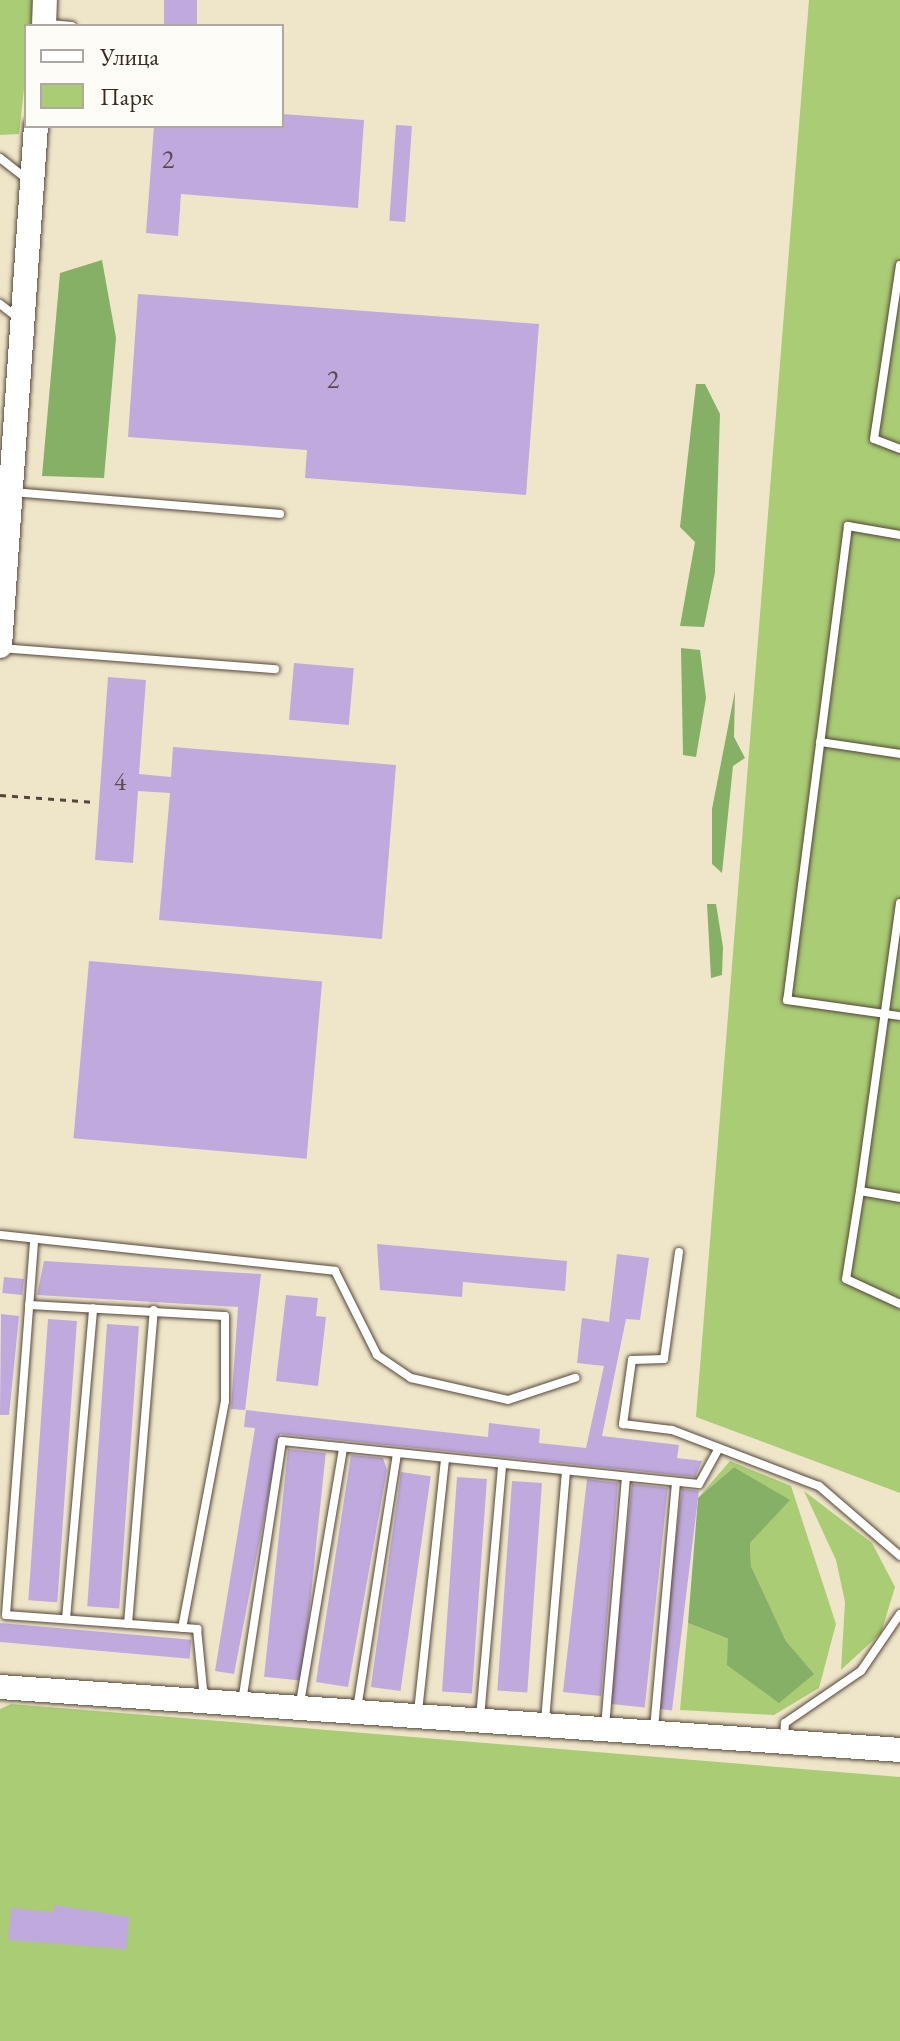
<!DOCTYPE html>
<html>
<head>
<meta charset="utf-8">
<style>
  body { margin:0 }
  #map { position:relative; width:900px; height:2041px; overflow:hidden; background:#efe6ca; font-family:"EB Garamond",serif }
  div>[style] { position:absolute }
  .green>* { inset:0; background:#a9cc75 }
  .forest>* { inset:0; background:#86b066 }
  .building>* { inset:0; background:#c0a9dd; transform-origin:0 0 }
  .path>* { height:3px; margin-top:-1.5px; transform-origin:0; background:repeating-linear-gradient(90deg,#564638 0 6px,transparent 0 12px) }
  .roads { filter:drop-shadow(0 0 2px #564638) drop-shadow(0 0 2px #564638) }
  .service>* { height:8px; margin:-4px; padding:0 4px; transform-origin:4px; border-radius:4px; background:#fff }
  .secondary>* { height:24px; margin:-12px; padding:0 12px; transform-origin:12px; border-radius:12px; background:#fff }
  span { translate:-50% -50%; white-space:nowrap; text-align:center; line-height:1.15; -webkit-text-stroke:8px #fdfcf7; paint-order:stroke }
  .number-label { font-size:26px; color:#5c4a4e }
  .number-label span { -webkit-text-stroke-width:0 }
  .legend { position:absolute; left:24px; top:24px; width:260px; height:104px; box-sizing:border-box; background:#fdfcf7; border:2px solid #afa8a0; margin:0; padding:10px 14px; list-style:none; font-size:24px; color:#3b2a1e }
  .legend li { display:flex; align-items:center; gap:16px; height:40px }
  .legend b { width:40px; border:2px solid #afa8a0 }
</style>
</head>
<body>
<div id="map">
  <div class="green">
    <i style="clip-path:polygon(0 0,34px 0,19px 134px,0 135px)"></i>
    <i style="clip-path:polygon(809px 0,900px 0,900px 1493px,696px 1417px)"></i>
    <i style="clip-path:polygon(730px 1461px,791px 1486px,836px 1624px,819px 1688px,774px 1715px,680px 1710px,688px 1623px,813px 1674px,786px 1641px,751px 1566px,750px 1543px,789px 1500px,734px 1467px,698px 1498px)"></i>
    <i style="clip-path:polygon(804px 1491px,872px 1543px,895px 1587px,881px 1633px,841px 1670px,845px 1602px,836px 1560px)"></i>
    <i style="clip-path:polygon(11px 1704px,900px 1777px,900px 2041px,0 2041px,0 1709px)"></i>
  </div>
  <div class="forest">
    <i style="clip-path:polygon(102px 260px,116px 338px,104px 478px,42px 476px,60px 273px)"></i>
    <i style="clip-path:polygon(696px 384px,705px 384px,720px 414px,715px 572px,704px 627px,680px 626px,695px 542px,680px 527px)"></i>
    <i style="clip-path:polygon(681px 648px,700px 650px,706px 698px,696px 757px,683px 755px)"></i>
    <i style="clip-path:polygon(735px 691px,734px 737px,745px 758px,733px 766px,722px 873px,712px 864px,712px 809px)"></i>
    <i style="clip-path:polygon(707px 904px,716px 904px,723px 947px,722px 975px,711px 978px)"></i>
    <i style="clip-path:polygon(734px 1467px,790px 1500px,750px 1543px,751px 1566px,786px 1641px,814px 1674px,779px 1703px,727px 1665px,728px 1639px,688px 1623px,698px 1498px)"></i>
  </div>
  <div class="building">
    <i style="left:164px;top:0;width:33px;height:26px"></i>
    <i style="clip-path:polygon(282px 114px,364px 120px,358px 208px,181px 194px,178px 236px,146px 233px,154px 126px,282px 126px)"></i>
    <i style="left:396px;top:125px;width:16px;height:96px;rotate:4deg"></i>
    <i style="clip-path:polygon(138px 294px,539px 324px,526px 495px,305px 478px,307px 450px,128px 437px)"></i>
    <i style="left:294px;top:663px;width:60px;height:57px;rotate:5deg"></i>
    <i style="clip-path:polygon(108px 677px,146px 680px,139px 774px,171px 777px,173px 747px,396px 765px,382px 939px,159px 920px,170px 793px,138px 791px,133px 863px,95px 860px)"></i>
    <i style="left:89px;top:961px;width:234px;height:178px;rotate:5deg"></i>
    <i style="clip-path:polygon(377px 1244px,567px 1261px,565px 1291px,463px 1282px,462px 1297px,380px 1290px)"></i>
    <i style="clip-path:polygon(617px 1254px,649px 1258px,640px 1320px,626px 1319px,602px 1436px,679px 1445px,677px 1458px,702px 1461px,695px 1477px,280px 1434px,234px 1674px,215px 1671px,255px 1428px,244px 1427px,246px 1410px,488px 1437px,489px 1423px,540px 1429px,539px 1443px,586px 1448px,604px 1366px,577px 1363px,582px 1318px,609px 1322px)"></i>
    <i style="clip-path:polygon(44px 1261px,261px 1274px,245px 1410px,231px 1409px,238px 1307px,37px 1295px)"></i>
    <i style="left:4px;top:1277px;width:20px;height:16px;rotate:6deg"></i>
    <i style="clip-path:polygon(286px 1295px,318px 1298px,316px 1316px,326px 1317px,318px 1386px,276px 1381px)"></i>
    <i style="clip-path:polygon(1px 1314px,19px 1316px,9px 1415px,0 1415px)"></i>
    <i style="left:48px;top:1319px;width:29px;height:282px;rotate:4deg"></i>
    <i style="left:107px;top:1324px;width:32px;height:283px;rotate:4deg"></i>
    <i style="left:288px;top:1449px;width:38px;height:229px;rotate:6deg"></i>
    <i style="clip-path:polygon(351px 1455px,383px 1458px,387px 1470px,348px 1687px,316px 1682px)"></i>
    <i style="left:401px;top:1472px;width:30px;height:217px;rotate:8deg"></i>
    <i style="left:457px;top:1477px;width:30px;height:215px;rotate:4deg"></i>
    <i style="clip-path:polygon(587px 1479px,618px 1483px,601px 1696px,563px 1692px)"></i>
    <i style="left:512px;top:1481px;width:30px;height:210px;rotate:4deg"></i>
    <i style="left:632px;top:1484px;width:36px;height:221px;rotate:6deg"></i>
    <i style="left:682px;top:1489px;width:17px;height:221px;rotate:7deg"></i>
    <i style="left:0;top:1623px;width:192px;height:19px;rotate:5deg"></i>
    <i style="clip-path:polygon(54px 1905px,129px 1917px,126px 1949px,8px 1940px,11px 1908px,54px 1912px)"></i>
  </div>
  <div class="path">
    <i style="left:0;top:795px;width:95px;rotate:4.2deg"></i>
  </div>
  <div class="roads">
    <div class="service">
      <i style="left:49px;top:24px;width:23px;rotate:5deg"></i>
      <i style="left:0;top:158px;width:37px;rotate:38deg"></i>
      <i style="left:900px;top:265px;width:176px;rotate:98.5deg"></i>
      <i style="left:874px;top:439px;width:28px;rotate:21deg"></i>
      <i style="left:0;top:304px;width:23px;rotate:38deg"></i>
      <i style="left:13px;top:492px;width:268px;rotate:4.7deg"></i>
      <i style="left:900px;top:535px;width:53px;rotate:-170.2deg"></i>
      <i style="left:848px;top:526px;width:478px;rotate:97.3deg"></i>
      <i style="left:787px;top:1000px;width:114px;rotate:8.1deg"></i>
      <i style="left:1px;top:648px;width:275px;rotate:4.4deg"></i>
      <i style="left:820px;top:742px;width:81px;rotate:8.5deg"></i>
      <i style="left:900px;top:903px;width:291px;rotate:97.9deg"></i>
      <i style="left:860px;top:1191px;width:41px;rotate:9.9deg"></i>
      <i style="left:860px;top:1191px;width:89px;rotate:99deg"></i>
      <i style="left:846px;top:1279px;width:60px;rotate:24.8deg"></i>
      <i style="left:0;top:1235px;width:337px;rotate:6.1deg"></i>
      <i style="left:335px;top:1271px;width:94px;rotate:63.4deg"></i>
      <i style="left:377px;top:1355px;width:41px;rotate:34.1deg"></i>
      <i style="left:411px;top:1378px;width:99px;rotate:12.8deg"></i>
      <i style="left:508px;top:1400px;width:71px;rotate:-18.2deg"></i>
      <i style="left:34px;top:1242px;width:374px;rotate:94.3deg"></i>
      <i style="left:6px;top:1615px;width:192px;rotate:4.2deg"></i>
      <i style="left:197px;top:1629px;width:70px;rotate:84.3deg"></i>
      <i style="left:679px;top:1252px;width:108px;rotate:98deg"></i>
      <i style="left:664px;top:1359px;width:32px;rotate:178deg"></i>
      <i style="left:632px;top:1360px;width:65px;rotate:98deg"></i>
      <i style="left:623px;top:1424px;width:49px;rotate:7deg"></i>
      <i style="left:672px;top:1430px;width:157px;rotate:20.9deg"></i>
      <i style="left:819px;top:1486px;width:107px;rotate:40.8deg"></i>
      <i style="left:29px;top:1305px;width:196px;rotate:3.2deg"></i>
      <i style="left:225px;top:1316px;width:85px;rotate:90deg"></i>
      <i style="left:225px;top:1401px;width:231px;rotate:100.7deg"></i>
      <i style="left:66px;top:1619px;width:312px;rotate:-85deg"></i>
      <i style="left:128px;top:1624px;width:315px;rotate:-85.3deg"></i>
      <i style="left:242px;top:1702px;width:264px;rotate:-81.3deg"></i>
      <i style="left:282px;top:1441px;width:419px;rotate:5.9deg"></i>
      <i style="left:699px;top:1484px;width:41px;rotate:-60.9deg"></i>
      <i style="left:300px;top:1703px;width:259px;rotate:-80.4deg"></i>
      <i style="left:357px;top:1709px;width:259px;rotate:-81.1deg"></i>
      <i style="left:418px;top:1712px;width:255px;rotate:-83.9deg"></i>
      <i style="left:480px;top:1718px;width:255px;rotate:-85deg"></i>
      <i style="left:545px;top:1721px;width:251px;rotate:-85.2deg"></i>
      <i style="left:605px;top:1727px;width:251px;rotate:-85.2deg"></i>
      <i style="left:654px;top:1729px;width:248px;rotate:-84.9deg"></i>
      <i style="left:784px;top:1740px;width:17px;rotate:-87deg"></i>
      <i style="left:785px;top:1723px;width:92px;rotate:-34.4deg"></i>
      <i style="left:861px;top:1671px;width:69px;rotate:-55.6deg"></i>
    </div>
    <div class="secondary">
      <i style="left:44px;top:26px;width:26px;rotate:-88deg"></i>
      <i style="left:0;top:646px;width:521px;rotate:-86.04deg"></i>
      <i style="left:0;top:1687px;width:902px;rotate:4deg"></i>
    </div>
  </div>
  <div class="number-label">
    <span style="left:168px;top:160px">2</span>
    <span style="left:333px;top:380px">2</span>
    <span style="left:120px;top:782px">4</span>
  </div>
  <ul class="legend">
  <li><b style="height:10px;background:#fff"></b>Улица</li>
  <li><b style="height:22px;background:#a9cc75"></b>Парк</li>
  </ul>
</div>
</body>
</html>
